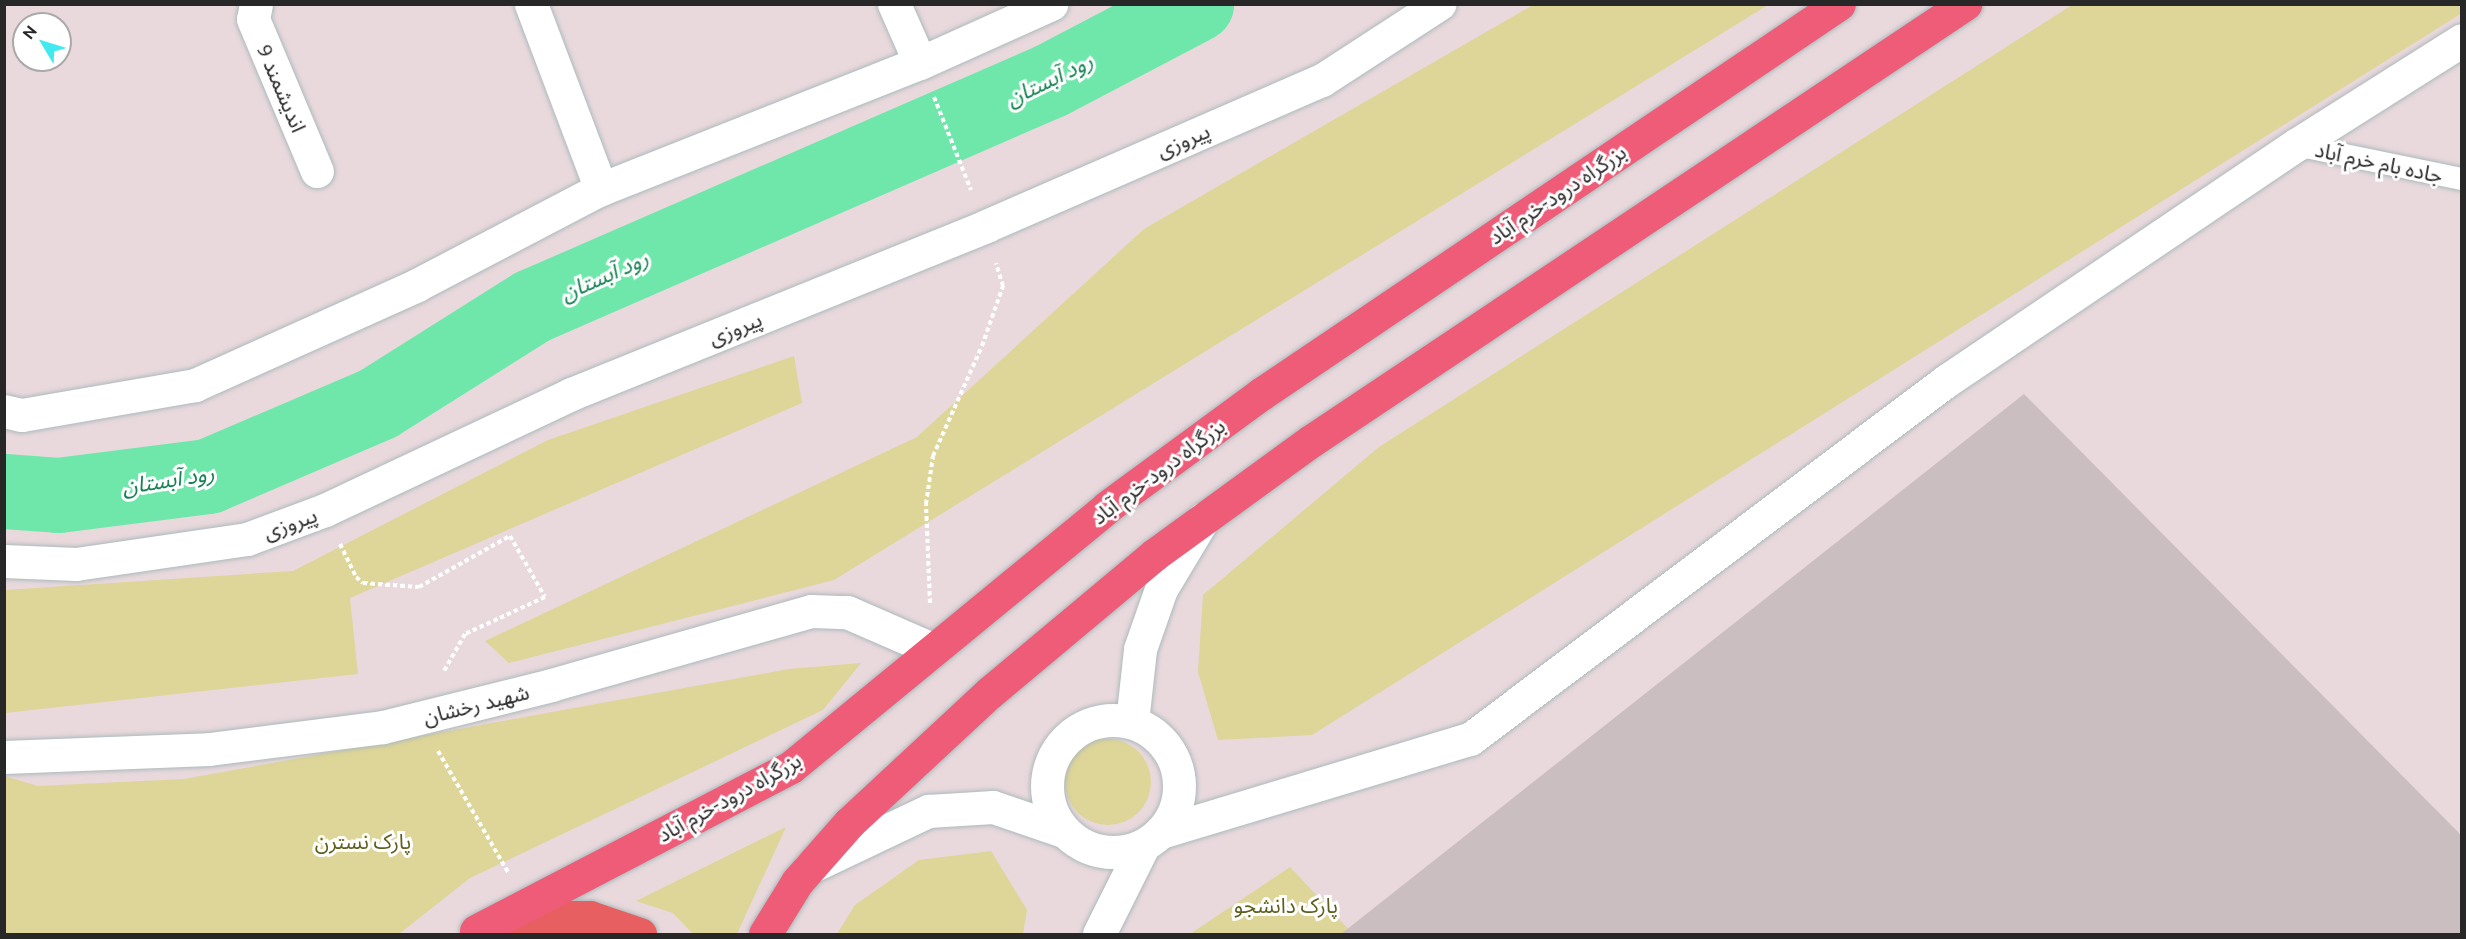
<!DOCTYPE html>
<html>
<head>
<meta charset="utf-8">
<style>
  body { margin:0 }
  #map { position:relative; width:2466px; height:939px; overflow:hidden; background:#e9d9dd; font-family:Ubuntu,"Noto Sans Arabic",sans-serif }
  div>[style] { position:absolute }
  .green>* { inset:0; background:#ded598 }
  .round { border-radius:50% }
  .river>* { height:75px; margin:-37.5px; padding:0 37.5px; transform-origin:37.5px; border-radius:37.5px; background:#70e7aa }
  .building>* { inset:0; background:#cbbec0 }
  .path>* { height:4px; margin-top:-2px; transform-origin:0; background:repeating-linear-gradient(90deg,#fff 0 4.5px,transparent 0 7.5px) }
  .roads { filter:drop-shadow(0 0 2px #adbabb) drop-shadow(0 0 2px #adbabb) }
  .service>* { height:22px; margin:-11px; padding:0 11px; transform-origin:11px; border-radius:11px; background:#fff }
  .minor>* { height:33px; margin:-16.5px; padding:0 16.5px; transform-origin:16.5px; border-radius:16.5px; background:#fff }
  .tertiary>* { height:33px; margin:-16.5px; padding:0 16.5px; transform-origin:16.5px; border-radius:16.5px; background:#fff }
  .tertiary>.ring { margin:-16.5px; padding:0; box-sizing:content-box; background:none; border:33px solid #fff; border-radius:50% }
  .primary>* { height:33px; margin:-16.5px; padding:0 16.5px; transform-origin:16.5px; border-radius:16.5px; background:#e85f61 }
  .trunk>* { height:33px; margin:-16.5px; padding:0 16.5px; transform-origin:16.5px; border-radius:16.5px; background:#ee5c78 }
  span { translate:-50% -50%; white-space:nowrap; text-align:center; line-height:1.15; -webkit-text-stroke:6px #fff; paint-order:stroke }
  .street-label { font-size:21px; color:#272727 }
  .park-label { font-size:21px; color:#5e5f1d }
  .water-label { font-size:22px; color:#148252; font-style:italic }
  .frame { position:absolute; inset:0; border:6px solid #272727; pointer-events:none }
  .north { position:absolute; left:12px; top:12px; width:60px; height:60px; box-sizing:border-box; background:#fff; border:2px solid #a9a9a9; border-radius:50%; rotate:308deg; font-size:16px; font-weight:700; line-height:24px; text-align:center; color:#272727 }
  .north::after { content:''; display:block; margin:auto; width:21px; height:27px; background:#40eaf0; clip-path:polygon(50% 0,100% 100%,50% 72%,0 100%) }
</style>
</head>
<body>
<div id="map">
  <div class="green">
    <i style="clip-path:polygon(1533px 5px,1768px 5px,834px 580px,509px 663px,485px 641px,917px 437px,1144px 229px)"></i>
    <i style="clip-path:polygon(2072px 5px,2461px 4px,2462px 13px,1312px 735px,1218px 740px,1198px 672px,1203px 595px,1379px 447px)"></i>
    <i style="clip-path:polygon(794px 356px,802px 403px,350px 598px,358px 674px,5px 713px,5px 590px,293px 571px,548px 440px)"></i>
    <i style="clip-path:polygon(861px 663px,823px 710px,470px 878px,399px 934px,5px 934px,4px 776px,38px 786px,184px 779px,789px 669px)"></i>
    <i class="round" style="left:1065px;top:739px;width:86px;height:86px"></i>
    <i style="clip-path:polygon(786px 827px,737px 934px,693px 934px,673px 913px,636px 901px)"></i>
    <i style="clip-path:polygon(991px 851px,1027px 910px,1023px 934px,837px 934px,855px 905px,919px 860px)"></i>
    <i style="clip-path:polygon(1290px 867px,1353px 934px,1190px 934px)"></i>
  </div>
  <div class="river">
    <i style="left:4px;top:491px;width:54px;rotate:4.2deg"></i>
    <i style="left:58px;top:495px;width:151px;rotate:-7.2deg"></i>
    <i style="left:208px;top:476px;width:185px;rotate:-23.2deg"></i>
    <i style="left:378px;top:403px;width:182px;rotate:-32.2deg"></i>
    <i style="left:532px;top:306px;width:566px;rotate:-23.53deg"></i>
    <i style="left:1051px;top:80px;width:164px;rotate:-27.7deg"></i>
  </div>
  <div class="building">
    <i style="clip-path:polygon(2024px 394px,2462px 836px,2462px 934px,1341px 934px)"></i>
  </div>
  <div class="path">
    <i style="left:934px;top:97px;width:100px;rotate:68.3deg"></i>
    <i style="left:340px;top:544px;width:37px;rotate:64deg"></i>
    <i style="left:356px;top:577px;width:9px;rotate:41deg"></i>
    <i style="left:363px;top:583px;width:56px;rotate:4.1deg"></i>
    <i style="left:419px;top:587px;width:104px;rotate:-29.3deg"></i>
    <i style="left:510px;top:536px;width:70px;rotate:60.2deg"></i>
    <i style="left:545px;top:597px;width:88px;rotate:155.2deg"></i>
    <i style="left:465px;top:634px;width:43px;rotate:119.6deg"></i>
    <i style="left:930px;top:603px;width:99px;rotate:-92.3deg"></i>
    <i style="left:926px;top:504px;width:49px;rotate:-81.7deg"></i>
    <i style="left:933px;top:456px;width:120px;rotate:-66deg"></i>
    <i style="left:982px;top:346px;width:64px;rotate:-70.7deg"></i>
    <i style="left:1003px;top:286px;width:24px;rotate:-107deg"></i>
    <i style="left:438px;top:751px;width:140px;rotate:60deg"></i>
  </div>
  <div class="roads">
    <div class="service">
      <i style="left:2296px;top:145px;width:169px;rotate:11.6deg"></i>
    </div>
    <div class="minor">
      <i style="left:256px;top:4px;width:15px;rotate:101deg"></i>
      <i style="left:253px;top:19px;width:165px;rotate:67.2deg"></i>
      <i style="left:531px;top:4px;width:198px;rotate:69.3deg"></i>
      <i style="left:894px;top:4px;width:64px;rotate:66.2deg"></i>
      <i style="left:2296px;top:145px;width:196px;rotate:-32.3deg"></i>
      <i style="left:4px;top:411px;width:18px;rotate:13deg"></i>
      <i style="left:22px;top:415px;width:176px;rotate:-9.8deg"></i>
      <i style="left:195px;top:385px;width:243px;rotate:-24.2deg"></i>
      <i style="left:417px;top:285px;width:208px;rotate:-27.6deg"></i>
      <i style="left:601px;top:189px;width:343px;rotate:-21.6deg"></i>
      <i style="left:920px;top:63px;width:144px;rotate:-24.2deg"></i>
      <i style="left:4px;top:561px;width:72px;rotate:2.4deg"></i>
      <i style="left:76px;top:564px;width:173px;rotate:-8.3deg"></i>
      <i style="left:247px;top:539px;width:83px;rotate:-20.4deg"></i>
      <i style="left:325px;top:510px;width:272px;rotate:-25.2deg"></i>
      <i style="left:571px;top:394px;width:448px;rotate:-22deg"></i>
      <i style="left:986px;top:226px;width:366px;rotate:-23.5deg"></i>
      <i style="left:1322px;top:80px;width:140px;rotate:-33deg"></i>
      <i style="left:1099px;top:934px;width:98px;rotate:-63.4deg"></i>
    </div>
    <div class="tertiary">
      <i class="ring" style="left:1047px;top:720px;width:99px;height:99px"></i>
      <i style="left:1132px;top:722px;width:73px;rotate:-83.7deg"></i>
      <i style="left:1140px;top:649px;width:64px;rotate:-70.7deg"></i>
      <i style="left:1161px;top:589px;width:82px;rotate:-59deg"></i>
      <i style="left:4px;top:757px;width:205px;rotate:-2.2deg"></i>
      <i style="left:209px;top:749px;width:175px;rotate:-7.2deg"></i>
      <i style="left:383px;top:727px;width:173px;rotate:-14deg"></i>
      <i style="left:551px;top:685px;width:270px;rotate:-15.9deg"></i>
      <i style="left:811px;top:611px;width:36px;rotate:2deg"></i>
      <i style="left:847px;top:612px;width:93px;rotate:23.5deg"></i>
      <i style="left:1161px;top:832px;width:323px;rotate:-16.8deg"></i>
      <i style="left:1470px;top:739px;width:596px;rotate:-36.95deg"></i>
      <i style="left:1946px;top:381px;width:422px;rotate:-34deg"></i>
      <i style="left:810px;top:867px;width:131px;rotate:-25.4deg"></i>
      <i style="left:928px;top:811px;width:65px;rotate:-3.5deg"></i>
      <i style="left:993px;top:807px;width:74px;rotate:18.9deg"></i>
    </div>
    <div class="primary">
      <i style="left:495px;top:926px;width:41px;rotate:-12.7deg"></i>
      <i style="left:535px;top:917px;width:55px"></i>
      <i style="left:590px;top:917px;width:53px;rotate:18.8deg"></i>
    </div>
    <div class="trunk">
      <i style="left:476px;top:931px;width:355px;rotate:-27.5deg"></i>
      <i style="left:791px;top:767px;width:409px;rotate:-39.4deg"></i>
      <i style="left:1107px;top:507px;width:191px;rotate:-36.3deg"></i>
      <i style="left:1261px;top:394px;width:697px;rotate:-34.01deg"></i>
      <i style="left:765px;top:934px;width:61px;rotate:-58.4deg"></i>
      <i style="left:797px;top:882px;width:79px;rotate:-48.6deg"></i>
      <i style="left:849px;top:823px;width:191px;rotate:-42.9deg"></i>
      <i style="left:989px;top:693px;width:215px;rotate:-39.9deg"></i>
      <i style="left:1154px;top:555px;width:194px;rotate:-36deg"></i>
      <i style="left:1311px;top:441px;width:787px;rotate:-33.75deg"></i>
    </div>
  </div>
  <div class="street-label">
    <span style="left:282px;top:88px;rotate:67deg">اندیشمند 9</span>
    <span style="left:1183px;top:140px;rotate:-23deg">پیروزی</span>
    <span style="left:2379px;top:162px;rotate:12deg">جاده بام خرم آباد</span>
    <span style="left:1557px;top:194px;rotate:-34deg">بزرگراه درود-خرم آباد</span>
    <span style="left:735px;top:328px;rotate:-22deg">پیروزی</span>
    <span style="left:1158px;top:471px;rotate:-37deg">بزرگراه درود-خرم آباد</span>
    <span style="left:290px;top:523px;rotate:-20deg">پیروزی</span>
    <span style="left:476px;top:704px;rotate:-14deg">شهید رخشان</span>
    <span style="left:729px;top:797px;rotate:-29deg">بزرگراه درود-خرم آباد</span>
  </div>
  <div class="park-label">
    <span style="left:363px;top:841px">پارک نسترن</span>
    <span style="left:1286px;top:905px">پارک دانشجو</span>
  </div>
  <div class="water-label">
    <span style="left:1049px;top:79px;rotate:-26deg">رود آبستان</span>
    <span style="left:604px;top:275px;rotate:-24deg">رود آبستان</span>
    <span style="left:168px;top:479px;rotate:-9deg">رود آبستان</span>
  </div>
  <div class="frame"></div>
  <div class="north">N</div>
</div>
</body>
</html>
